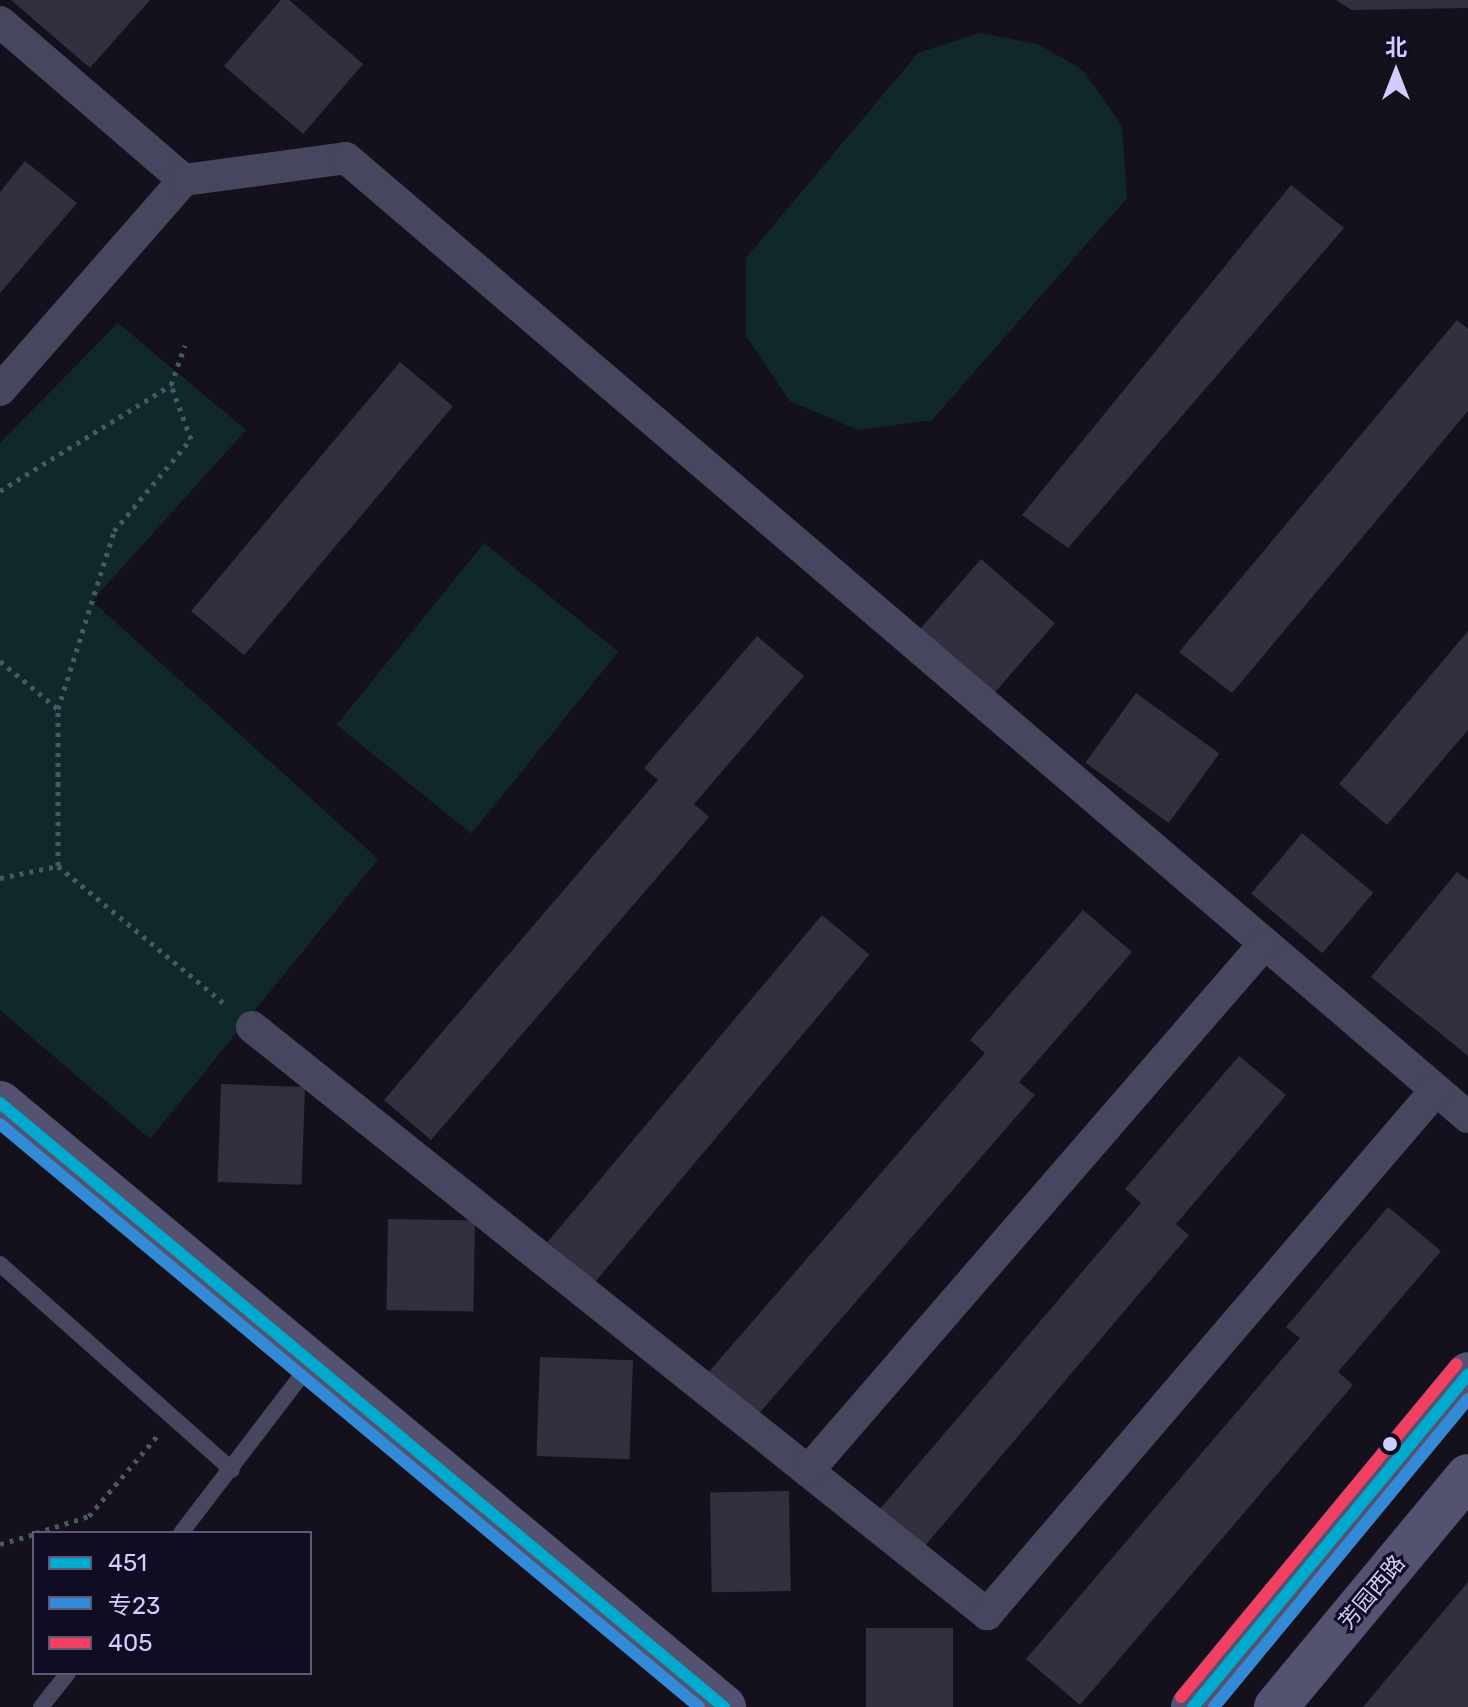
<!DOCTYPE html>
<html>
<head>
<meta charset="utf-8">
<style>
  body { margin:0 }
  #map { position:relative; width:1468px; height:1707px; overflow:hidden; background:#14111d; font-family:Rubik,"Noto Sans SC",sans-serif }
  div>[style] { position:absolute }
  .green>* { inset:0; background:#102829; transform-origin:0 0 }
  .building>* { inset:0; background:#322f3f; transform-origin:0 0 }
  .path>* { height:5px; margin-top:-2.5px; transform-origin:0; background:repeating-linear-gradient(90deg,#475867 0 4px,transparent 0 10px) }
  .lane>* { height:16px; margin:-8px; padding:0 8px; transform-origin:8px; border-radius:8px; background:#46465e }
  .street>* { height:32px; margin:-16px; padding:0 16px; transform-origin:16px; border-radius:16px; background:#46465e }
  .secondary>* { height:44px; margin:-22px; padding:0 22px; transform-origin:22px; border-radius:22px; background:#545271 }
  .bus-1>* { height:12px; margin:-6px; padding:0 6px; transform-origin:6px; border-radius:6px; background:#00a9ce }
  .bus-2>* { height:12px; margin:-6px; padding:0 6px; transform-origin:6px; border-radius:6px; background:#338bd7 }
  .bus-3>* { height:12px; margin:-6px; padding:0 6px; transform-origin:6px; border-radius:6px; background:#f24062 }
  .dots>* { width:22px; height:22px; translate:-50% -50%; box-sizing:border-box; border:4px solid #100c22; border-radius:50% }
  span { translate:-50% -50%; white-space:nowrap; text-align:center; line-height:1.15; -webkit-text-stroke:6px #100c22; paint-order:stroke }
  .street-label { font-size:22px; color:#d2cdff }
  .legend { position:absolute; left:32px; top:1531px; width:280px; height:144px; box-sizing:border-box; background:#100c22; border:2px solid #5e597a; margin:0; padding:10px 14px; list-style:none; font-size:24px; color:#d2cdff }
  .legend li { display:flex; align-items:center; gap:16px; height:40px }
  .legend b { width:40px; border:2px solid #5e597a }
  .north { position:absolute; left:1356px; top:32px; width:80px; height:80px; -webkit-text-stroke:6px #100c22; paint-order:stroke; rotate:0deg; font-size:22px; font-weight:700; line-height:32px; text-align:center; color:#d2cdff }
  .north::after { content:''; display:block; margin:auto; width:28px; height:36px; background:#d2cdff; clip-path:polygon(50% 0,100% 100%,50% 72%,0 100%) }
</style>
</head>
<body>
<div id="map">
  <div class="green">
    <i style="clip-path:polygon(979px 33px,1038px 44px,1083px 70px,1122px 126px,1127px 198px,932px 420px,858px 430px,790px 401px,746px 336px,746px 258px,918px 53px)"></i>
    <i style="clip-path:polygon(118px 323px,246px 430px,92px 601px,378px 859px,150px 1139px,0 1010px,0 443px)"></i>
    <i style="left:484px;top:543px;width:173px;height:234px;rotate:39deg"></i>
  </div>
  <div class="building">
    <i style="clip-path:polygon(11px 0,150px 0,90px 68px)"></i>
    <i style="clip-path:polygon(281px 0,289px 0,363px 64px,303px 134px,224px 66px)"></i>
    <i style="clip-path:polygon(1336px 0,1468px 0,1468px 8px,1352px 10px)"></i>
    <i style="clip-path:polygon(25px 161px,77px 203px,0 293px,0 192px)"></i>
    <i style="clip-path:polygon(1291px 185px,1344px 228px,1068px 548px,1022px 515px)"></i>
    <i style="clip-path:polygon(1457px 320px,1468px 329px,1468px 411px,1232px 693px,1179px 652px)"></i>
    <i style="left:400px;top:362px;width:69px;height:325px;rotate:40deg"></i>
    <i style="left:981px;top:559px;width:98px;height:94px;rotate:41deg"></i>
    <i style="clip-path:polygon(1468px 631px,1468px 730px,1387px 825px,1339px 784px)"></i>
    <i style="clip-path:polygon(757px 636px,804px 676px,694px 804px,709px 817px,431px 1140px,384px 1100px,658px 780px,644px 768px)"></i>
    <i style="left:1136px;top:693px;width:103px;height:86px;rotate:36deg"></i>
    <i style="left:1302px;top:833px;width:93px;height:79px;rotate:40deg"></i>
    <i style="clip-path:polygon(1457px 872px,1468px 880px,1468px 1056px,1371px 977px)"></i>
    <i style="clip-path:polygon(1083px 910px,1132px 952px,1019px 1082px,1035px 1095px,756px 1417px,707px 1374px,985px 1053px,970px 1040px)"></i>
    <i style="left:822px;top:915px;width:62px;height:427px;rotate:40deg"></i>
    <i style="clip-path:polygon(1239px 1056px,1286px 1095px,1176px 1224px,1189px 1235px,912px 1561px,868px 1523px,1141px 1203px,1125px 1189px)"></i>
    <i style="left:221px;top:1084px;width:84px;height:98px;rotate:2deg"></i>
    <i style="clip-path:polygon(1388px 1207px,1441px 1251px,1338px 1372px,1353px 1385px,1080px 1705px,1026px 1659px,1300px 1338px,1286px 1327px)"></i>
    <i style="left:388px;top:1219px;width:87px;height:91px;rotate:1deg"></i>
    <i style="left:540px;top:1357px;width:93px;height:99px;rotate:2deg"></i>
    <i style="left:789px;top:1491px;width:100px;height:79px;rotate:89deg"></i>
    <i style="clip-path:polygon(1468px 1582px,1468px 1707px,1363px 1707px)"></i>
    <i style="left:866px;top:1628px;width:87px;height:79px"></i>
  </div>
  <div class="path">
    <i style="left:0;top:491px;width:201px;rotate:-31.8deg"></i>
    <i style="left:0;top:661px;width:75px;rotate:39.6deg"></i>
    <i style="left:58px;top:866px;width:157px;rotate:-90deg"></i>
    <i style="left:58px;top:709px;width:187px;rotate:-72.5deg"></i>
    <i style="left:114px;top:531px;width:120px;rotate:-50.1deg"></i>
    <i style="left:191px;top:439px;width:58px;rotate:-110.3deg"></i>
    <i style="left:171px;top:385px;width:42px;rotate:-70.7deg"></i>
    <i style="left:0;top:878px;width:59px;rotate:-11.7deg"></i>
    <i style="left:58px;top:866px;width:219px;rotate:39.6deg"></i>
    <i style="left:36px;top:1533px;width:56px;rotate:-17.8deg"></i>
    <i style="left:89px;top:1516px;width:105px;rotate:-49.6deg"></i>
    <i style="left:0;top:1544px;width:35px;rotate:-16deg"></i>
  </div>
  <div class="lane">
    <i style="left:0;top:1264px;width:310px;rotate:41.6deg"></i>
    <i style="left:181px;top:1533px;width:213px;rotate:-52.6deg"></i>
    <i style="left:41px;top:1707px;width:43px;rotate:-51.5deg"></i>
  </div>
  <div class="street">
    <i style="left:0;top:22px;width:243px;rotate:40.7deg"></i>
    <i style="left:0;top:390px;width:279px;rotate:-48.8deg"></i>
    <i style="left:184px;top:180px;width:163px;rotate:-7.7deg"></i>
    <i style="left:346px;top:158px;width:1476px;rotate:40.52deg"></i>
    <i style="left:252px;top:1027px;width:941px;rotate:38.61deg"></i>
    <i style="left:987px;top:1614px;width:690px;rotate:-49.41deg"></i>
    <i style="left:808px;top:1471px;width:698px;rotate:-49.12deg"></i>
  </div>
  <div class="secondary">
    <i style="left:0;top:1103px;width:943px;rotate:39.84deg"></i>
    <i style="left:1193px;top:1707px;width:432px;rotate:-50.4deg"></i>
    <i style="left:1276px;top:1707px;width:300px;rotate:-50.3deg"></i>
  </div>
  <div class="bus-1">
    <i style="left:0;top:1103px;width:943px;rotate:39.84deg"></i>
    <i style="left:1193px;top:1707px;width:432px;rotate:-50.4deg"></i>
  </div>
  <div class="bus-2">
    <i style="left:0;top:1124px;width:910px;rotate:39.83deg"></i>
    <i style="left:1214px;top:1707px;width:399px;rotate:-50.5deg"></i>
  </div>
  <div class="bus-3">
    <i style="left:1181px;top:1697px;width:432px;rotate:-50.4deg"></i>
  </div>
  <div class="dots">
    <i style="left:1390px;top:1444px;background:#d2cdff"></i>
  </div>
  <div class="street-label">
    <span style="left:1372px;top:1592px;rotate:-50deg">芳园西路</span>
  </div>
  <ul class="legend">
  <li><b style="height:10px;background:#00a9ce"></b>451</li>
  <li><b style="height:10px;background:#338bd7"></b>专23</li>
  <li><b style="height:10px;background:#f24062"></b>405</li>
  </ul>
  <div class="north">北</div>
</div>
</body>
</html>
